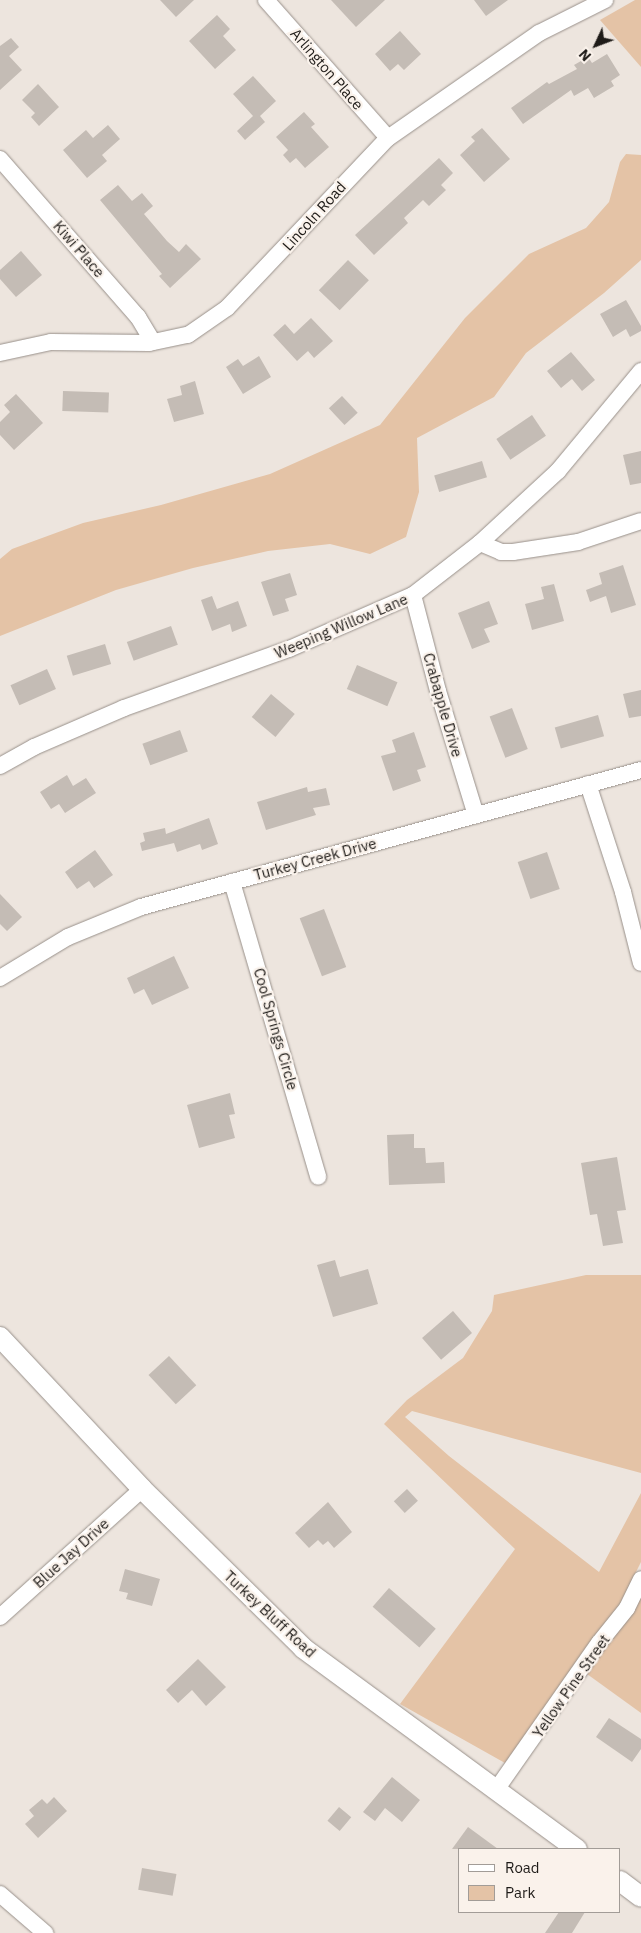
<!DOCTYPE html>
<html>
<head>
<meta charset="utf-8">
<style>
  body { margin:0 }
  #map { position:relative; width:641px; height:1933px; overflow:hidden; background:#ede5de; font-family:"IBM Plex Sans",sans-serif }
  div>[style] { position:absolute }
  .green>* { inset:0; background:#e4c3a6 }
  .building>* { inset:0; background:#c4bcb5; transform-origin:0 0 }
  .roads { filter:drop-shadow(0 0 1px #98908a) drop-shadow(0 0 1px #98908a) }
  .minor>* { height:16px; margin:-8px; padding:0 8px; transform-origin:8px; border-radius:8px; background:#fff }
  .tertiary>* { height:20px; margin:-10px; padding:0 10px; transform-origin:10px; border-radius:10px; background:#fff }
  span { translate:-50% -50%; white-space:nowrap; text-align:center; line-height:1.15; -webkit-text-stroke:4.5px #faf2eb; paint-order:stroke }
  .street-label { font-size:15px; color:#1e1b18 }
  .legend { position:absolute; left:458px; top:1848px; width:162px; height:65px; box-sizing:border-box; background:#faf2eb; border:1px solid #a29c97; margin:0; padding:6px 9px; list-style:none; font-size:15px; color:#1e1b18 }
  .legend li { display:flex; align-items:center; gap:10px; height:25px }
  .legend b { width:25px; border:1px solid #a29c97 }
  .north { position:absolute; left:571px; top:20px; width:50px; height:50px; -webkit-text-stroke:4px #faf2eb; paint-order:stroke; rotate:227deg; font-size:14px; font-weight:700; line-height:20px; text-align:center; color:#1e1b18 }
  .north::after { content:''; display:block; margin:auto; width:18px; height:22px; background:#1e1b18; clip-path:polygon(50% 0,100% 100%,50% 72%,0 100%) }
</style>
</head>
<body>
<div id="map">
  <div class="green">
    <i style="clip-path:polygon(635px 0,641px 0,641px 67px,600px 20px)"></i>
    <i style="clip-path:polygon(626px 154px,641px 155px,641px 260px,604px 293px,526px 353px,494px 397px,417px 438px,419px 492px,406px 537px,370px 554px,330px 544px,268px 551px,193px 568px,116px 590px,0 636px,0 559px,12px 549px,83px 523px,161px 505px,270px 474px,380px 425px,465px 318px,529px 254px,586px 228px,609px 202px,620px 162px)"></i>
    <i style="clip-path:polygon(586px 1275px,641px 1275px,641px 1473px,412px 1411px,405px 1417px,449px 1456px,599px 1572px,641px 1493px,641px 1562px,620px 1604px,505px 1763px,400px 1704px,515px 1549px,384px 1424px,407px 1400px,463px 1358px,492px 1311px,494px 1295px)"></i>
    <i style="clip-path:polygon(641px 1595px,641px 1713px,587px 1674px)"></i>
  </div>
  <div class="building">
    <i style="clip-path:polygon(160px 0,194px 0,176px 17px)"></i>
    <i style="clip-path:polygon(331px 0,385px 0,356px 27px)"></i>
    <i style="clip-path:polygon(474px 0,508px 0,486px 16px)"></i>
    <i style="clip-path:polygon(217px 15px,230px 29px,223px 36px,236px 50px,215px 69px,189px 41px)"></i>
    <i style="clip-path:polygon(400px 31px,421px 54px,404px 70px,398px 64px,390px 71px,375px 54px)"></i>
    <i style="clip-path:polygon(11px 38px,19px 47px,9px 56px,22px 70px,0 90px,0 46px)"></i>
    <i style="clip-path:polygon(607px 54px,620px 75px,611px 81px,614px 86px,594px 98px,588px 88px,574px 96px,571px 90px,523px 124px,511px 108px,547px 82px,549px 84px,577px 69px,574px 65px,588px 57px,592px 63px)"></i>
    <i style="clip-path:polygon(253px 76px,276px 101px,260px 116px,265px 122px,245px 140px,237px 131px,253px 116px,233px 94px)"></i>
    <i style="clip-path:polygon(38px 84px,59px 107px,39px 126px,31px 117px,35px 113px,22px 100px)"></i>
    <i style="clip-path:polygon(304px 112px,315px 124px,311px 127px,329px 147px,305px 168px,296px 158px,290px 163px,283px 155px,288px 150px,276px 137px)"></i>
    <i style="clip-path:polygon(108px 125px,120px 139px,102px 155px,107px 161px,87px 178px,63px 150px,86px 130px,93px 138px)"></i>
    <i style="clip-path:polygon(482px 128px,510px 159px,484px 182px,460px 155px,475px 141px,471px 137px)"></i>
    <i style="clip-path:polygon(439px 158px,453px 173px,441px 185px,446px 190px,429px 206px,423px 200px,404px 218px,408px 223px,374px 255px,355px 235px)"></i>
    <i style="clip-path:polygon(118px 185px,132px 201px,142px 193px,153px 206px,144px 214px,167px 241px,179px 252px,186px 244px,201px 259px,170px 288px,159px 276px,162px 274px,100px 200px)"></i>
    <i style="clip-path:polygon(21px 251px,42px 275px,16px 297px,0 279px,0 270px)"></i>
    <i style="left:348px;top:260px;width:29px;height:42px;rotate:44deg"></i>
    <i style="clip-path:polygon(626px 300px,641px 326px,641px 331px,630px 337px,626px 329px,613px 337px,600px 314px)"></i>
    <i style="clip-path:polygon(311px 318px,333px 341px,314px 358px,308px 351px,297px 361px,273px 335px,285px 324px,294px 334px)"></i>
    <i style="clip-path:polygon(571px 352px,595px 380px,582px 391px,572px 379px,561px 388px,547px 371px)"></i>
    <i style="clip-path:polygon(259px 356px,271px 377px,243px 394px,226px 367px,238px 359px,243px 366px)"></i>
    <i style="clip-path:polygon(195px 381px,204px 414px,174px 422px,167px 399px,182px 395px,180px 386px)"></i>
    <i style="left:63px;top:391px;width:46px;height:20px;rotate:2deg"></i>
    <i style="clip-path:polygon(16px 394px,43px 423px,14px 450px,0 435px,0 422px,10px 412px,4px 405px)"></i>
    <i style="left:342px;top:396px;width:23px;height:18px;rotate:47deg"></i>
    <i style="left:532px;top:415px;width:25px;height:43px;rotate:56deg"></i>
    <i style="clip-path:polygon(641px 451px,641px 483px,630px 485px,623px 455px)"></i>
    <i style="left:482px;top:461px;width:17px;height:50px;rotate:73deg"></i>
    <i style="clip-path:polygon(623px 565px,636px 605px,611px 613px,606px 596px,590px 602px,586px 590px,602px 584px,599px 573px)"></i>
    <i style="clip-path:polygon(290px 573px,297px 595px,285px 599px,289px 611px,273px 616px,261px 582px)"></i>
    <i style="clip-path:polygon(554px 584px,564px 621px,532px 630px,525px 604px,544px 599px,541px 587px)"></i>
    <i style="clip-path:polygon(212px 596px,217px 609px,238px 601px,247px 626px,232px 632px,230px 624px,212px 631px,201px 600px)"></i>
    <i style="clip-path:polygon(489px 601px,498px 624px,484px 629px,490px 642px,472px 649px,458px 613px)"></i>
    <i style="left:171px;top:626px;width:20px;height:47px;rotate:70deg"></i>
    <i style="left:105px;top:644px;width:21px;height:40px;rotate:73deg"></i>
    <i style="left:357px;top:665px;width:44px;height:26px;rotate:23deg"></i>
    <i style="left:47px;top:669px;width:22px;height:40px;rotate:66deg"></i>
    <i style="clip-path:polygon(641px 690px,641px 716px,629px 718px,623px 694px)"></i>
    <i style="left:271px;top:694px;width:31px;height:30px;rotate:40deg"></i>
    <i style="left:512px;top:708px;width:44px;height:24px;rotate:69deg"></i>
    <i style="left:598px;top:715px;width:22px;height:45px;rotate:74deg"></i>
    <i style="left:180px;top:730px;width:23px;height:40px;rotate:70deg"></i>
    <i style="clip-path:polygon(414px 732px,426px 767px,417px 770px,421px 781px,393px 791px,381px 756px,396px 752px,392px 740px)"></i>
    <i style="clip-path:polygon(67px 775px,73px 786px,86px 778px,96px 793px,65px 813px,59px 804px,51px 809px,40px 792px)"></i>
    <i style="clip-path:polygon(307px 787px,308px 792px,326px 788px,330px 805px,313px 808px,316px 815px,266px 830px,257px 802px)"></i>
    <i style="clip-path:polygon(209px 818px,218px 844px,202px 850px,200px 844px,177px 852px,174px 843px,142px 851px,140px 843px,145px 841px,143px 833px,165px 828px,166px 834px)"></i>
    <i style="clip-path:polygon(95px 850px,113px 875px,94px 888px,89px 881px,77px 889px,65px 872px)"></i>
    <i style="left:547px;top:852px;width:39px;height:31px;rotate:71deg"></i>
    <i style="clip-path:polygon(0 894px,22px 917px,7px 931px,0 924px)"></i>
    <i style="left:324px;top:909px;width:62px;height:26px;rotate:69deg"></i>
    <i style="clip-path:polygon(174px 956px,189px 988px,152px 1005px,144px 989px,134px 994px,127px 978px)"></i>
    <i style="clip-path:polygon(230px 1093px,235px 1114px,229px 1115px,235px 1138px,199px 1148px,187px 1105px)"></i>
    <i style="clip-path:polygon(414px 1134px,414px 1148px,425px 1148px,426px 1163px,444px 1162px,445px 1183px,389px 1185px,387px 1135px)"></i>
    <i style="clip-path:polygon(617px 1157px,626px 1210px,617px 1211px,623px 1243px,603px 1246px,597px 1214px,590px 1215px,581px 1163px)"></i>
    <i style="clip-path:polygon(335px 1260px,340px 1277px,368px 1269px,378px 1304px,333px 1317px,317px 1265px)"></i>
    <i style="left:453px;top:1311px;width:29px;height:41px;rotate:49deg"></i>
    <i style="left:169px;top:1356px;width:40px;height:28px;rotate:47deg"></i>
    <i style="left:407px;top:1489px;width:16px;height:18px;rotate:47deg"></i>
    <i style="clip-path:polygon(328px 1502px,352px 1532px,334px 1548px,328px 1541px,323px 1545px,318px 1540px,309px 1548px,295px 1533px)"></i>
    <i style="clip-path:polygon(125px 1569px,160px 1579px,152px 1606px,126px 1599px,128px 1593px,119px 1591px)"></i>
    <i style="left:389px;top:1588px;width:62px;height:25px;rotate:41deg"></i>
    <i style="clip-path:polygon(198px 1659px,226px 1687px,206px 1706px,192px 1690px,178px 1703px,166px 1690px)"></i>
    <i style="clip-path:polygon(609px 1718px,641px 1739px,641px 1749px,632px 1762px,596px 1737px)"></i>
    <i style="clip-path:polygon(392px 1777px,420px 1800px,402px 1822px,385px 1808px,375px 1821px,363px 1812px)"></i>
    <i style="clip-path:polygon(54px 1797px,67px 1811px,38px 1838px,25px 1824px,34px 1816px,29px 1810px,42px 1799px,47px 1804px)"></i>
    <i style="left:339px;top:1807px;width:16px;height:18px;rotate:40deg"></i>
    <i style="clip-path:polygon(468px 1827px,498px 1849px,452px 1849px)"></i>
    <i style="left:142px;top:1868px;width:35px;height:22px;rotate:10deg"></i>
    <i style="clip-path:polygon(559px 1912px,585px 1912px,572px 1933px,545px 1933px)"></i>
  </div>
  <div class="roads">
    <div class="minor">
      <i style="left:266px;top:0;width:184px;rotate:48.5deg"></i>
      <i style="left:0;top:159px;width:210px;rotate:48.9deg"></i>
      <i style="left:138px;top:317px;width:29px;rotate:59deg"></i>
      <i style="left:0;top:353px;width:52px;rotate:-12.2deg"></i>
      <i style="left:51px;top:342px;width:98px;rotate:0.6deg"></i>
      <i style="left:149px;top:343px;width:40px;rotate:-12deg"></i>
      <i style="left:188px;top:335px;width:47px;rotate:-34.7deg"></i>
      <i style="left:227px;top:308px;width:234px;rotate:-46.6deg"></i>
      <i style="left:388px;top:138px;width:184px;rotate:-34.8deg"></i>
      <i style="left:539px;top:33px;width:74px;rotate:-26.6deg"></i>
      <i style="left:480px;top:543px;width:23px;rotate:23deg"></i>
      <i style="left:501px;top:552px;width:12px"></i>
      <i style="left:513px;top:552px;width:66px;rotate:-8.7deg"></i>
      <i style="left:578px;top:542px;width:66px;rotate:-18.4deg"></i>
      <i style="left:413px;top:595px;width:99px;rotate:75.4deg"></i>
      <i style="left:438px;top:691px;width:130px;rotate:73deg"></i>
      <i style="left:0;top:766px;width:39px;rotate:-29deg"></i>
      <i style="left:34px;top:747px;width:98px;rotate:-23.4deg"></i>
      <i style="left:124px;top:708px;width:175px;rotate:-19.7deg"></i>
      <i style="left:289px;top:649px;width:135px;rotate:-23.5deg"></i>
      <i style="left:413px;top:595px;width:85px;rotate:-37.8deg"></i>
      <i style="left:480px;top:543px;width:106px;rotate:-42.7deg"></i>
      <i style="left:558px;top:471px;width:130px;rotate:-50.3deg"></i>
      <i style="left:588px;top:784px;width:114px;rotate:72deg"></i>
      <i style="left:623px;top:892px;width:73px;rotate:75.8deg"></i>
      <i style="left:232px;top:882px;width:307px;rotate:73.7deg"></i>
      <i style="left:0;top:978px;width:79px;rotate:-31.1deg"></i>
      <i style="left:68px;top:937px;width:79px;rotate:-22.3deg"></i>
      <i style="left:141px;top:907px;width:518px;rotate:-15.32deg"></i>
      <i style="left:0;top:1617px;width:191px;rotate:-42deg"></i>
      <i style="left:496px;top:1790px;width:179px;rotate:-55deg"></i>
      <i style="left:599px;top:1643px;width:45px;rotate:-51.3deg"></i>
      <i style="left:627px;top:1608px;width:32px;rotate:-64deg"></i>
      <i style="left:0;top:1894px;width:60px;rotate:40.9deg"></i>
    </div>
    <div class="tertiary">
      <i style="left:0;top:1337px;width:208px;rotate:46.9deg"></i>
      <i style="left:142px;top:1489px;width:226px;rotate:44.6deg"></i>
      <i style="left:303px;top:1648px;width:340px;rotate:36.3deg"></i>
      <i style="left:620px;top:1881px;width:26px;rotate:37deg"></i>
    </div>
  </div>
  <div class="street-label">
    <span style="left:327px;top:69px;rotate:49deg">Arlington Place</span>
    <span style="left:314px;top:216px;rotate:-48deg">Lincoln Road</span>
    <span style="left:79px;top:249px;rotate:49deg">Kiwi Place</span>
    <span style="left:341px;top:626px;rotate:-23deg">Weeping Willow Lane</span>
    <span style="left:443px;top:705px;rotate:74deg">Crabapple Drive</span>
    <span style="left:315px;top:859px;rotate:-15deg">Turkey Creek Drive</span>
    <span style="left:276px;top:1029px;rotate:74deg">Cool Springs Circle</span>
    <span style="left:71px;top:1553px;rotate:-42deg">Blue Jay Drive</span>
    <span style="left:270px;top:1614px;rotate:43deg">Turkey Bluff Road</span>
    <span style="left:571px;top:1686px;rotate:-55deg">Yellow Pine Street</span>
  </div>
  <ul class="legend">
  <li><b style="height:6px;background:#fff"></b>Road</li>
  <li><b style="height:14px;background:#e4c3a6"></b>Park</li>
  </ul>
  <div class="north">N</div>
</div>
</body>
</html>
